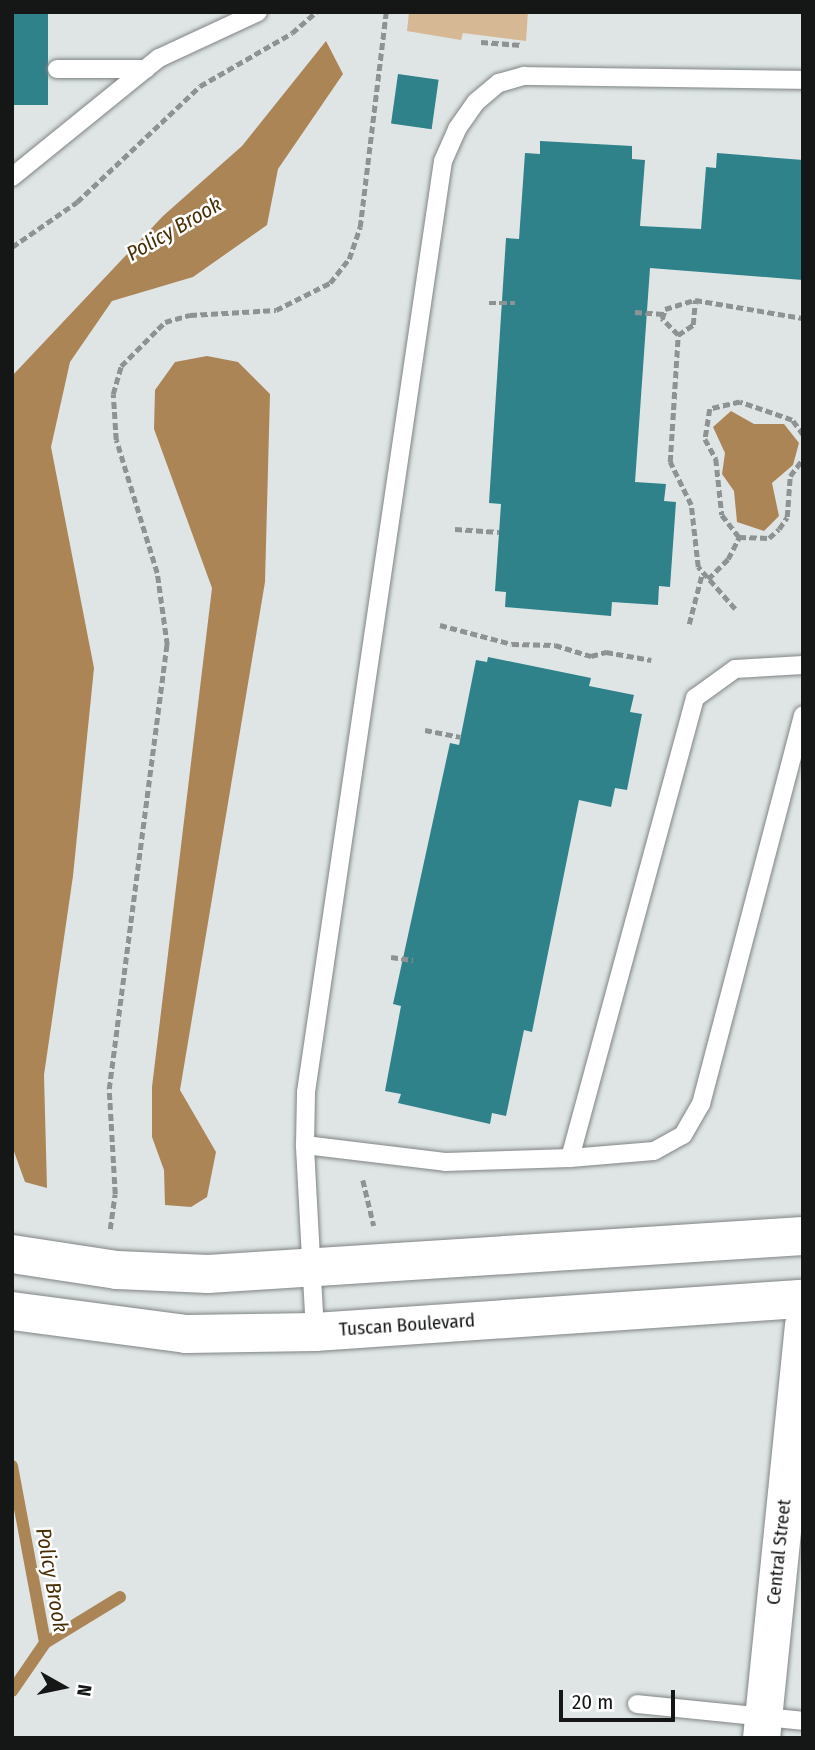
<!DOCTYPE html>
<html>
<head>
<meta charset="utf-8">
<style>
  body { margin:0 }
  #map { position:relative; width:815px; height:1750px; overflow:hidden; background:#dfe5e5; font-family:"Fira Sans Condensed",sans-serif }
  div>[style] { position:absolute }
  .green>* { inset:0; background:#d6b895 }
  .water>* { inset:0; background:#ab8556 }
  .stream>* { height:12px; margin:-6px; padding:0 6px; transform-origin:6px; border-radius:6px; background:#ab8556 }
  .building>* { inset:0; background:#2f818a; transform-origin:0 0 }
  .path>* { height:4.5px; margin-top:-2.25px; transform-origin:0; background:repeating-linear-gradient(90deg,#8e9292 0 7px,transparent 0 10.5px) }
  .roads { filter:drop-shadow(0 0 2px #7f8484) drop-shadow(0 0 2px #7f8484) }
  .service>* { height:18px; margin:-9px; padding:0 9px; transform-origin:9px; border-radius:9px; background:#fff }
  .minor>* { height:37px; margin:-18.5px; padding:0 18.5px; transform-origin:18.5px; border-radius:18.5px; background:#fff }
  .secondary>* { height:38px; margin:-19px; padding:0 19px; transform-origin:19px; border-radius:19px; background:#fff }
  span { translate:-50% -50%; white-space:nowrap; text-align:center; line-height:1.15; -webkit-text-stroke:5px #fff; paint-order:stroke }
  .street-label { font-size:19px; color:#151717 }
  .water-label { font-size:21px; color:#482e05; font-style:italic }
  .frame { position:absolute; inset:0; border:14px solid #151717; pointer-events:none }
  .north { position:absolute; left:28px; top:1652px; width:70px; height:70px; -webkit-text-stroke:5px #fff; paint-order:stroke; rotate:99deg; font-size:19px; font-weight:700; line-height:28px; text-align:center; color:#151717 }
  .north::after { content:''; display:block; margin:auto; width:24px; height:32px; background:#151717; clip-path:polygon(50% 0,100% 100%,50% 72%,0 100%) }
  .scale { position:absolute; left:559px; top:1690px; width:116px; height:32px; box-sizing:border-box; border:4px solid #151717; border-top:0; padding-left:9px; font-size:21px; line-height:24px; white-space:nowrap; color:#151717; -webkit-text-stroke:5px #fff; paint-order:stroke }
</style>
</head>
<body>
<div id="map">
  <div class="green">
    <i style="clip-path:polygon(409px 12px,528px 12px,526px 41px,463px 33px,461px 40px,407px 31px)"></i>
  </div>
  <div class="water">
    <i style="clip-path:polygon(326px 41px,343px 74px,278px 169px,267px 225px,193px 277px,112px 301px,70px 362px,51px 447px,94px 668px,73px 876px,44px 1075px,47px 1188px,25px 1182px,12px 1146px,12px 376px,163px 216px,242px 146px)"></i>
    <i style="clip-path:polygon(207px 356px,238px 362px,270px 394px,265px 582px,180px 1090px,216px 1152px,207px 1197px,191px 1207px,165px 1205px,164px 1170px,152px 1137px,152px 1087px,212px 588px,154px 429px,155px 390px,175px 362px)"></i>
    <i style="clip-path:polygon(731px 411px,754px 424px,784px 424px,799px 443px,793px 465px,772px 483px,779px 516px,764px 531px,737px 522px,734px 491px,722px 474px,725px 453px,713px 427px)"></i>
  </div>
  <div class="stream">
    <i style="left:12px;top:1466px;width:180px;rotate:79.4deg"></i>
    <i style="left:45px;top:1643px;width:58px;rotate:124.5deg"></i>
    <i style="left:45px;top:1643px;width:88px;rotate:-31.5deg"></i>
  </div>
  <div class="building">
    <i style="left:12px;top:12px;width:36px;height:93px"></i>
    <i style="left:398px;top:74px;width:41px;height:50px;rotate:8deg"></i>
    <i style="clip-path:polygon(540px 141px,632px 146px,632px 159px,645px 160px,640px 226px,701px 229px,706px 167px,716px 168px,717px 153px,803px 160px,803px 280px,650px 268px,635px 482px,666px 484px,664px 501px,676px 502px,670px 587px,659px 586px,658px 605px,612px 602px,611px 616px,505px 607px,506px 592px,495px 591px,501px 504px,489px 503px,506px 238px,519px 239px,525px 153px,540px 154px)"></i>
    <i style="clip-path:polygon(488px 657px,591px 678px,589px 686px,634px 695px,630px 712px,642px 714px,627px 790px,615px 788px,611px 807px,579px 800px,532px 1032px,524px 1030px,506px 1116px,492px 1113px,490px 1124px,398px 1103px,401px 1094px,385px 1091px,401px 1006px,393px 1004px,450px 743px,459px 745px,476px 660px,487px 662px)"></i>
  </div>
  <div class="path">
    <i style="left:481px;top:42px;width:41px;rotate:4.2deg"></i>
    <i style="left:12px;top:247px;width:79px;rotate:-34.7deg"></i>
    <i style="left:77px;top:202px;width:169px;rotate:-43.3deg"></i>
    <i style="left:200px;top:86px;width:106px;rotate:-29.9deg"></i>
    <i style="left:292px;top:33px;width:32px;rotate:-41deg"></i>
    <i style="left:489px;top:303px;width:26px"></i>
    <i style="left:635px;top:312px;width:29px;rotate:4deg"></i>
    <i style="left:678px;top:335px;width:18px;rotate:-34deg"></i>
    <i style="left:693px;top:325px;width:25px;rotate:-85deg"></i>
    <i style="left:803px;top:435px;width:19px;rotate:-126deg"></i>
    <i style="left:792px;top:420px;width:55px;rotate:-160.9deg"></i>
    <i style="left:740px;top:402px;width:31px;rotate:167deg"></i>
    <i style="left:710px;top:409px;width:30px;rotate:99deg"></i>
    <i style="left:705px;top:439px;width:23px;rotate:61deg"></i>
    <i style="left:716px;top:459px;width:56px;rotate:83.9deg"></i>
    <i style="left:722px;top:515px;width:28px;rotate:52deg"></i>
    <i style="left:739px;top:537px;width:30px;rotate:2deg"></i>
    <i style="left:769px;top:538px;width:13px;rotate:-42deg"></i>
    <i style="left:779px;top:529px;width:14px;rotate:-56deg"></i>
    <i style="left:787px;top:517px;width:41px;rotate:-85.8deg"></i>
    <i style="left:790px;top:476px;width:21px;rotate:-53deg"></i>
    <i style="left:455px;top:529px;width:44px;rotate:3.9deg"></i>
    <i style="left:708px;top:579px;width:28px;rotate:-45deg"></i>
    <i style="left:728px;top:559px;width:25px;rotate:-63deg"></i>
    <i style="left:735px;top:609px;width:56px;rotate:-131.4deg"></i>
    <i style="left:698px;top:567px;width:62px;rotate:-96.4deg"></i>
    <i style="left:691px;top:505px;width:48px;rotate:-116deg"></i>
    <i style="left:670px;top:462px;width:127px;rotate:-86.4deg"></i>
    <i style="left:678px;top:335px;width:23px;rotate:-135deg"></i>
    <i style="left:662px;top:319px;width:10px;rotate:-73deg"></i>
    <i style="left:665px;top:309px;width:31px;rotate:-17deg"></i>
    <i style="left:695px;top:300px;width:109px;rotate:9.5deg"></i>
    <i style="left:689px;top:624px;width:52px;rotate:-75.4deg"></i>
    <i style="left:440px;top:625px;width:74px;rotate:14.8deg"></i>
    <i style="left:512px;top:644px;width:43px;rotate:1.3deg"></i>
    <i style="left:555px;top:645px;width:38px;rotate:17deg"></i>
    <i style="left:591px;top:656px;width:16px;rotate:-15deg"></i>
    <i style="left:606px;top:652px;width:46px;rotate:10.1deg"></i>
    <i style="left:425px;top:730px;width:36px;rotate:11deg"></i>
    <i style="left:391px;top:957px;width:22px;rotate:8deg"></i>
    <i style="left:363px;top:1180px;width:47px;rotate:76.6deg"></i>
    <i style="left:110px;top:1229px;width:35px;rotate:-82deg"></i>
    <i style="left:115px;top:1194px;width:105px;rotate:-93.3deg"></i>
    <i style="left:109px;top:1089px;width:448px;rotate:-82.6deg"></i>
    <i style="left:167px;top:645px;width:73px;rotate:-97.9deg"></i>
    <i style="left:157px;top:573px;width:139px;rotate:-107.1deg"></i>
    <i style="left:116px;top:440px;width:46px;rotate:-93.7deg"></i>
    <i style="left:113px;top:394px;width:29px;rotate:-74deg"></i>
    <i style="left:121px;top:366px;width:62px;rotate:-45deg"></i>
    <i style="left:165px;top:322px;width:26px;rotate:-16deg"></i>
    <i style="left:190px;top:315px;width:86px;rotate:-3.3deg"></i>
    <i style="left:276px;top:310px;width:60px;rotate:-26.6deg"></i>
    <i style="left:330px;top:283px;width:31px;rotate:-52deg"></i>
    <i style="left:349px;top:259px;width:34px;rotate:-71deg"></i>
    <i style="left:360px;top:227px;width:217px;rotate:-83.1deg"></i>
  </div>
  <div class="roads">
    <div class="service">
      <i style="left:57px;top:69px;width:89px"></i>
      <i style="left:12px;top:177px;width:189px;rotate:-39deg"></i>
      <i style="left:159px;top:58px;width:109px;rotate:-24.9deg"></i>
      <i style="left:305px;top:1145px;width:53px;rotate:-88.9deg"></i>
      <i style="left:306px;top:1092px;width:941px;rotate:-81.63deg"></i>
      <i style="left:443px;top:161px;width:35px;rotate:-66deg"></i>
      <i style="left:457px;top:129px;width:33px;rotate:-55deg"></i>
      <i style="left:476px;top:102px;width:30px;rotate:-40deg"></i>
      <i style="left:499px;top:83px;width:26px;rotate:-16deg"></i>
      <i style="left:524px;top:76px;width:279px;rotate:0.8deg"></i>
      <i style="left:570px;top:1158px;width:84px;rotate:-4.8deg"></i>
      <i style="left:654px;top:1151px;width:33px;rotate:-29deg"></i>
      <i style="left:683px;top:1135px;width:36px;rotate:-60deg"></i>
      <i style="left:701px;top:1104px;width:402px;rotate:-75.3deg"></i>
      <i style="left:315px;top:1332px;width:187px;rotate:-93.1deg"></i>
      <i style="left:305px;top:1145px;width:141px;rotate:6.9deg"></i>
      <i style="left:445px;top:1162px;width:125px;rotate:-1.8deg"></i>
      <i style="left:570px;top:1158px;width:477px;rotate:-74.8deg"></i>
      <i style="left:695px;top:698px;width:49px;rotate:-35.9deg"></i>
      <i style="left:735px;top:669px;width:68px;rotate:-3.4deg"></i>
      <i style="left:637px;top:1704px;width:167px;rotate:5.8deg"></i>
    </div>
    <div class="minor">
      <i style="left:761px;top:1738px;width:415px;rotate:-84.2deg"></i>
    </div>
    <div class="secondary">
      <i style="left:12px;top:1254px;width:106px;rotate:8.7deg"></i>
      <i style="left:117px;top:1270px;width:91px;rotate:2.5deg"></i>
      <i style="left:208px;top:1274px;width:596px;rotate:-3.65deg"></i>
      <i style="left:12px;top:1311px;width:176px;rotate:7.5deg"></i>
      <i style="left:186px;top:1334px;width:129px;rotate:-0.9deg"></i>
      <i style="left:315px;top:1332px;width:489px;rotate:-3.9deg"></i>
    </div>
  </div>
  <div class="street-label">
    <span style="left:407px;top:1325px;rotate:-4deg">Tuscan Boulevard</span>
    <span style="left:779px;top:1552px;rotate:-84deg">Central Street</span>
  </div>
  <div class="water-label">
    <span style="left:174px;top:229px;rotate:-30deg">Policy Brook</span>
    <span style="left:52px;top:1580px;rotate:80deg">Policy Brook</span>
  </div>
  <div class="frame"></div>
  <div class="north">N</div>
  <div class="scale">20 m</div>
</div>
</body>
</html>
